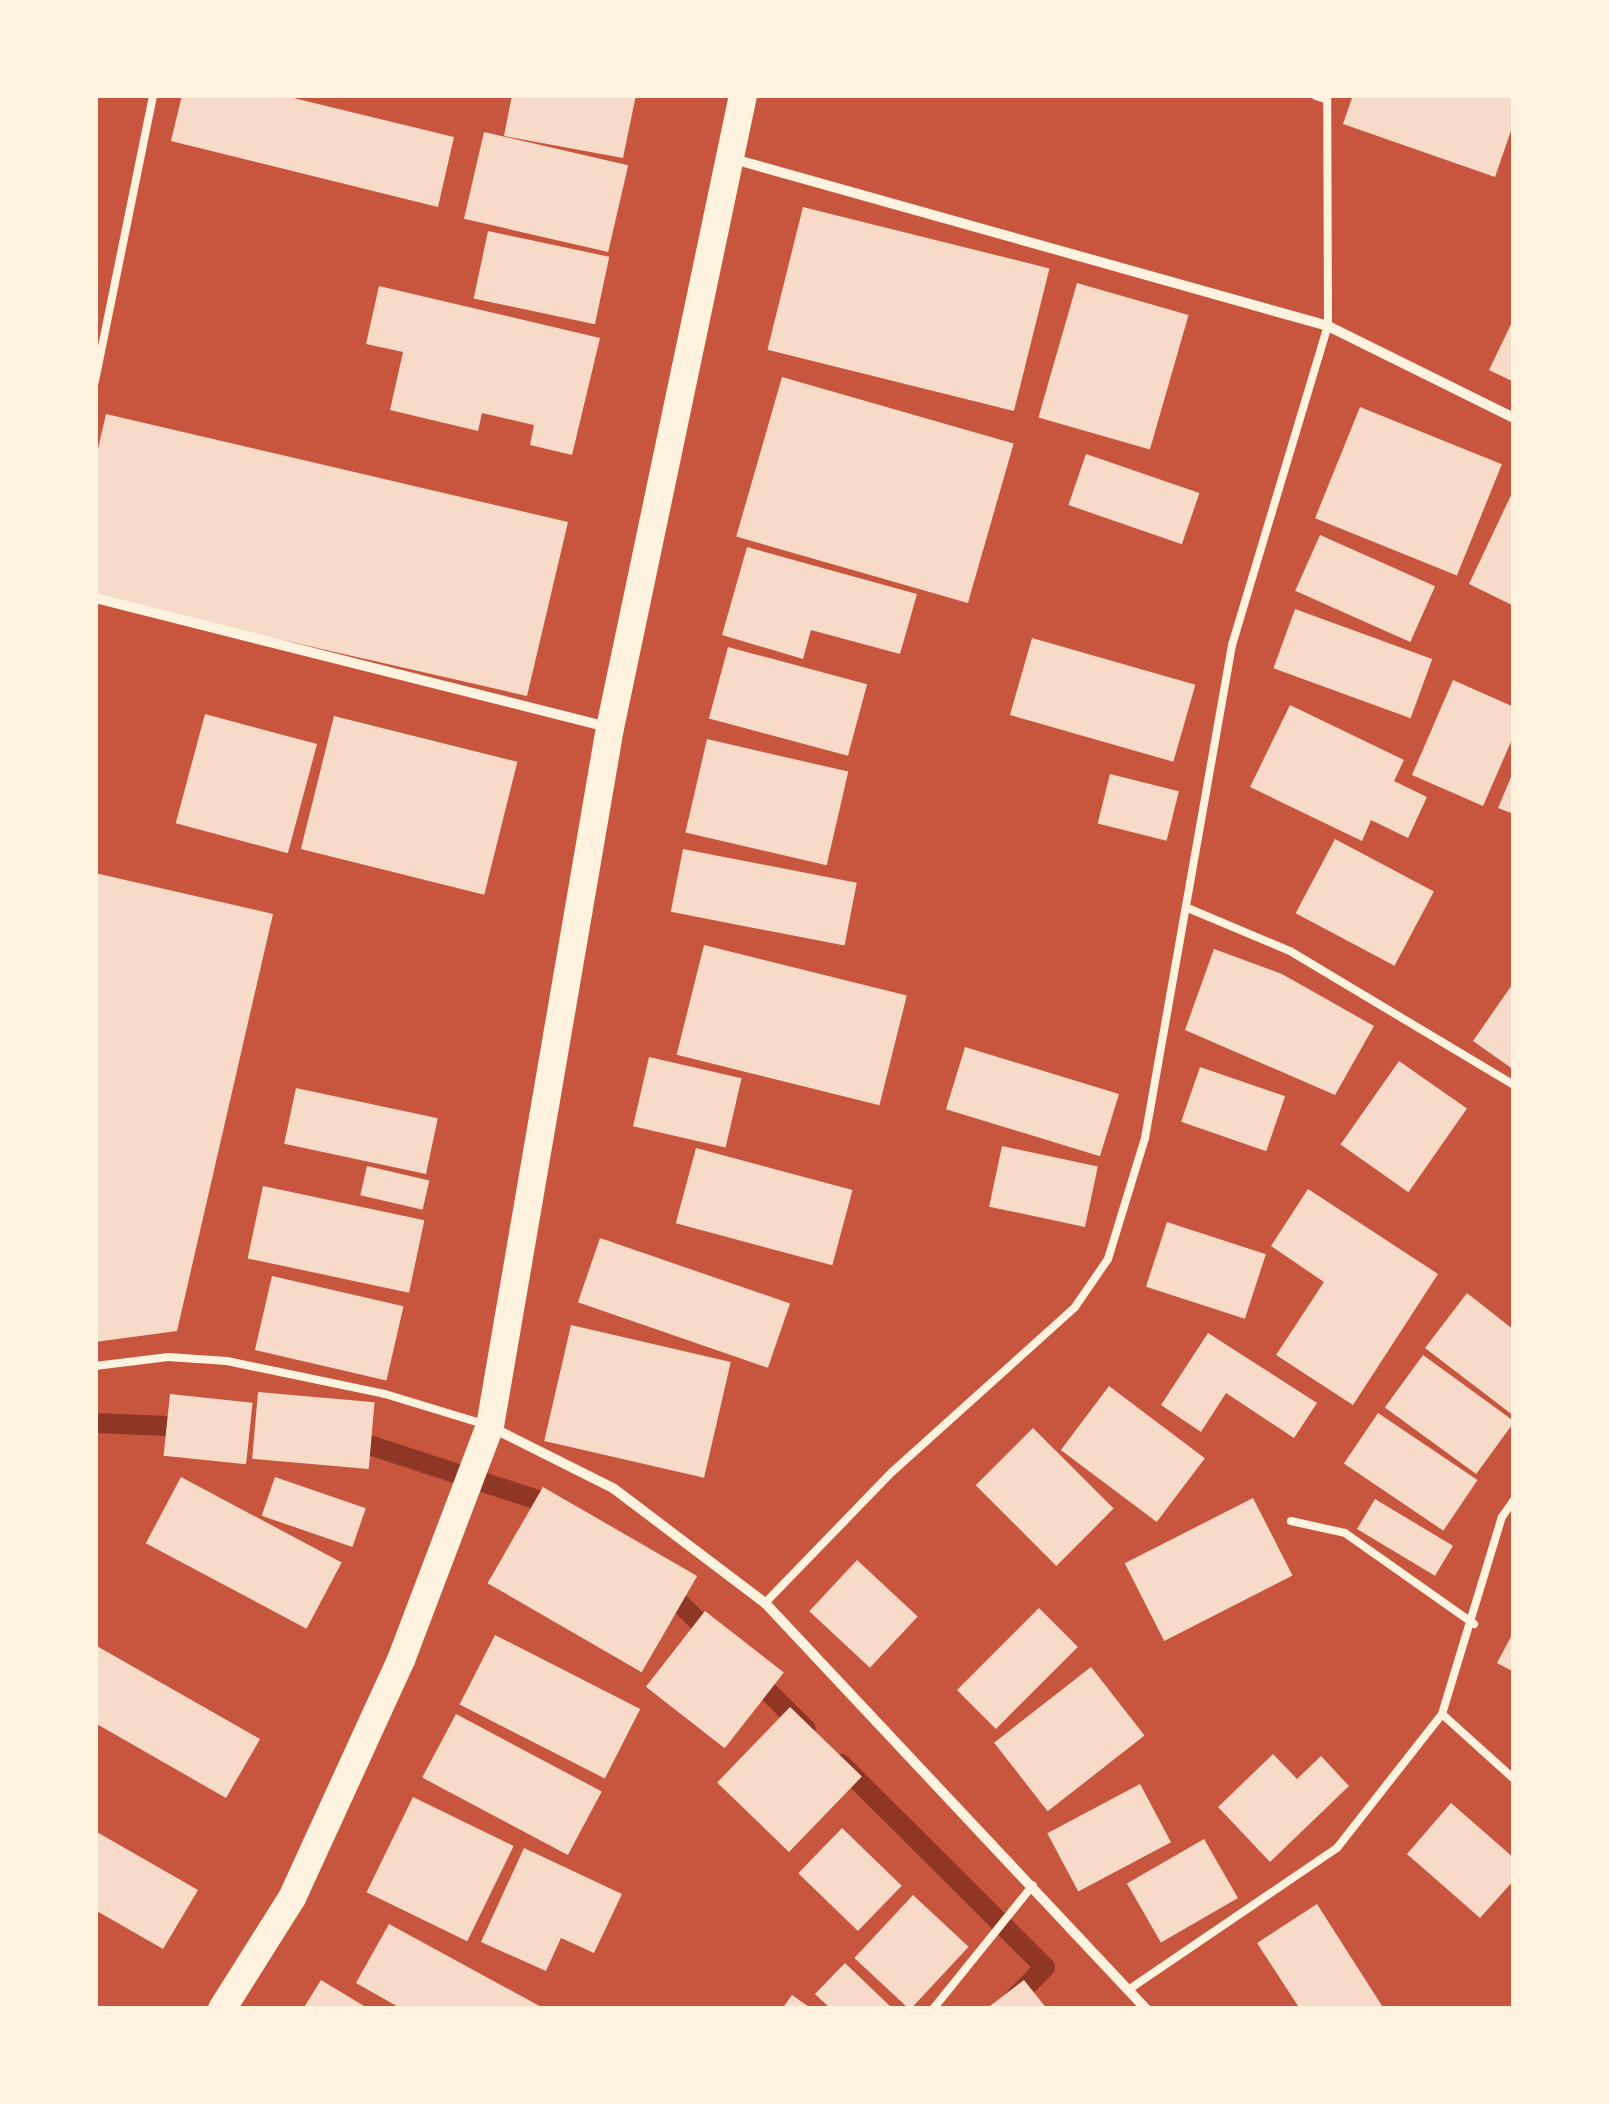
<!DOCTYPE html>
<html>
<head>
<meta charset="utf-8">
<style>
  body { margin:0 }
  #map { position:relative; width:1609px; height:2104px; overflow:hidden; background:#c8553d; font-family:Overpass,sans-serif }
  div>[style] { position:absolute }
  .stream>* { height:20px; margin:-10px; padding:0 10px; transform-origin:10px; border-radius:10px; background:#8f3625 }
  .building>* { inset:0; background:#f7dbc8; transform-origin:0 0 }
  .service>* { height:8px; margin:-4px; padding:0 4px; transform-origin:4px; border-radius:4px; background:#fff3e0 }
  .minor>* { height:10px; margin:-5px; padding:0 5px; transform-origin:5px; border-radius:5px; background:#fff3e0 }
  .trunk>* { height:28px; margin:-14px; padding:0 14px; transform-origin:14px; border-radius:14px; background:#fff3e0 }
  span { translate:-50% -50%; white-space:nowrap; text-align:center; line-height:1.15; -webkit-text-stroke:10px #fff3e0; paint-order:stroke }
  .frame { position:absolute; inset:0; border:98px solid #fff3e0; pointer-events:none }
</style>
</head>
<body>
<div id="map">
  <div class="stream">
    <i style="left:95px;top:1423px;width:97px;rotate:2.4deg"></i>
    <i style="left:345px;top:1437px;width:225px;rotate:18.1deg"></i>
    <i style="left:663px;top:1587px;width:71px;rotate:44.4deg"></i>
    <i style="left:748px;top:1672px;width:81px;rotate:44.5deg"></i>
    <i style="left:841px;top:1764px;width:288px;rotate:44.9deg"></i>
    <i style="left:1045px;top:1967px;width:59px;rotate:134.3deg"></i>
  </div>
  <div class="building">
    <i style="clip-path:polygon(182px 95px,281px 95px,454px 137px,438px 207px,171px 141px)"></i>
    <i style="clip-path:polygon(512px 95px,636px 95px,623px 158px,504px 136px)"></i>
    <i style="clip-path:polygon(1353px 95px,1514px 95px,1514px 122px,1495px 177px,1343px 124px)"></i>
    <i style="left:484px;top:132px;width:148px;height:89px;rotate:13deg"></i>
    <i style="left:803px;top:207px;width:254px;height:147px;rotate:14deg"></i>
    <i style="left:488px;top:231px;width:124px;height:69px;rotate:12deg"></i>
    <i style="left:1077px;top:283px;width:116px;height:140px;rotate:16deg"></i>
    <i style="clip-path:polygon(379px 286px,600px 338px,572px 455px,530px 445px,534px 425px,482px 413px,478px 431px,390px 410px,403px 352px,366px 344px)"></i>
    <i style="clip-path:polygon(1514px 318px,1514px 382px,1489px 370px)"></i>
    <i style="left:782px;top:377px;width:241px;height:166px;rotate:16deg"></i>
    <i style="left:1360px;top:407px;width:153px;height:120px;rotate:22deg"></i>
    <i style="clip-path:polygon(106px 414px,568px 522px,527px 696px,95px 597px,95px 462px)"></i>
    <i style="left:1086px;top:454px;width:120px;height:54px;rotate:19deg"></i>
    <i style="clip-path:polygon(1514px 489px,1514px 606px,1469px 584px)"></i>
    <i style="left:1320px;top:535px;width:126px;height:61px;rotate:24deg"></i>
    <i style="clip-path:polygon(747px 547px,917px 594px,900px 654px,811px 630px,803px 659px,722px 635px)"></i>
    <i style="left:1295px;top:609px;width:146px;height:63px;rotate:20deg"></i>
    <i style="left:1032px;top:638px;width:170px;height:80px;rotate:16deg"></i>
    <i style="left:728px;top:647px;width:144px;height:74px;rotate:15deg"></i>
    <i style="clip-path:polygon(1453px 680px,1514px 707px,1514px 735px,1483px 806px,1412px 775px)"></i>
    <i style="clip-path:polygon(1290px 705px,1404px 760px,1394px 781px,1427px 797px,1408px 838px,1371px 820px,1362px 841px,1250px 787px)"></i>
    <i style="left:205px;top:714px;width:116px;height:113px;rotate:15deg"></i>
    <i style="left:334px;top:716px;width:189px;height:137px;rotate:14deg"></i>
    <i style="left:707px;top:739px;width:145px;height:96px;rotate:13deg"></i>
    <i style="clip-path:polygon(1514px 770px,1514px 814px,1498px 808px)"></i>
    <i style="left:1110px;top:774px;width:71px;height:51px;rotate:14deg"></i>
    <i style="left:1335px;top:839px;width:112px;height:84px;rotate:28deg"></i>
    <i style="left:683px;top:849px;width:177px;height:64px;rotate:11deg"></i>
    <i style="clip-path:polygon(95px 873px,273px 914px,177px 1331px,95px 1342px)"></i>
    <i style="left:704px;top:945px;width:209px;height:113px;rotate:14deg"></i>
    <i style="clip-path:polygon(1214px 949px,1282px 974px,1374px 1026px,1335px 1095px,1185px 1030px)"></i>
    <i style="clip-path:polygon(1514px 982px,1514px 1070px,1473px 1041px)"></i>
    <i style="left:965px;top:1047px;width:161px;height:65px;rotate:17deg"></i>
    <i style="left:649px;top:1057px;width:95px;height:71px;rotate:13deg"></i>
    <i style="left:1399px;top:1061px;width:83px;height:102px;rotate:35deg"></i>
    <i style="left:1200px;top:1067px;width:90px;height:58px;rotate:19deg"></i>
    <i style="left:296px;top:1088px;width:145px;height:57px;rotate:12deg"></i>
    <i style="left:1002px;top:1146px;width:98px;height:62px;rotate:12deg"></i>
    <i style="left:696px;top:1148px;width:162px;height:78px;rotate:15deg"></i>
    <i style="left:367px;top:1166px;width:64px;height:30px;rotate:13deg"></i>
    <i style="left:263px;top:1186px;width:165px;height:74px;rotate:12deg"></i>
    <i style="clip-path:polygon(1308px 1189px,1438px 1274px,1353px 1405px,1276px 1355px,1324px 1282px,1271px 1246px)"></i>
    <i style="left:1167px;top:1222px;width:104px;height:68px;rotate:18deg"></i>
    <i style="left:600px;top:1238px;width:201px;height:68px;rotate:19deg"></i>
    <i style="left:272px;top:1276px;width:135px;height:76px;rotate:13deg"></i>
    <i style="clip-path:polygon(1467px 1293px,1514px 1330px,1514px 1416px,1425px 1348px)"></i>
    <i style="left:571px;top:1325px;width:164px;height:119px;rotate:13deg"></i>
    <i style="clip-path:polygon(1208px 1333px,1317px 1403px,1294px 1438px,1226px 1393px,1201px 1432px,1161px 1405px)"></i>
    <i style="left:1423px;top:1355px;width:113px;height:65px;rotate:36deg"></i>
    <i style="left:1109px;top:1386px;width:120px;height:80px;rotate:37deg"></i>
    <i style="left:258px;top:1392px;width:117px;height:67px;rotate:5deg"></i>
    <i style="left:170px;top:1394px;width:83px;height:62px;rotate:6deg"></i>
    <i style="left:1378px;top:1413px;width:120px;height:61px;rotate:34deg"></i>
    <i style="left:1033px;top:1428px;width:114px;height:81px;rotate:45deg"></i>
    <i style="left:181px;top:1477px;width:182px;height:75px;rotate:28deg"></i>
    <i style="left:275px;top:1477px;width:96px;height:41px;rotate:19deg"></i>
    <i style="left:543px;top:1487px;width:178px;height:111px;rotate:30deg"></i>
    <i style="left:1253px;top:1498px;width:87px;height:144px;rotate:63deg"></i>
    <i style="left:1375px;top:1499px;width:91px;height:35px;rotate:31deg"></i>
    <i style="left:857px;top:1560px;width:83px;height:70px;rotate:43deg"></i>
    <i style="left:1039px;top:1608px;width:55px;height:116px;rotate:45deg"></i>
    <i style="left:705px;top:1611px;width:100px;height:96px;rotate:38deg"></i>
    <i style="clip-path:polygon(1514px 1631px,1514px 1672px,1497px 1663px)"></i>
    <i style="left:495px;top:1635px;width:163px;height:78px;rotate:27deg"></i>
    <i style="clip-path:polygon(95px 1645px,260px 1739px,226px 1798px,95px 1723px)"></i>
    <i style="left:1091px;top:1667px;width:87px;height:123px;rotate:52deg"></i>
    <i style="left:790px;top:1707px;width:100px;height:105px;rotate:44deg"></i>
    <i style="left:456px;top:1714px;width:165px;height:72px;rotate:28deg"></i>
    <i style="clip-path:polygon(1273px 1754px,1297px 1779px,1321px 1756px,1349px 1786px,1270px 1862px,1218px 1807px)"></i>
    <i style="left:1140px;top:1784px;width:66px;height:105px;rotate:62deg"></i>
    <i style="left:413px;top:1797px;width:112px;height:106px;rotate:26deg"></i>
    <i style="clip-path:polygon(1451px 1803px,1514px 1858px,1514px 1880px,1480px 1918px,1407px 1854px)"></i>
    <i style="left:842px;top:1828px;width:83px;height:63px;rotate:44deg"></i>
    <i style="clip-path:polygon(95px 1831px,198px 1890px,163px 1949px,95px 1910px)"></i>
    <i style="left:1204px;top:1839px;width:68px;height:89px;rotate:60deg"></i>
    <i style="clip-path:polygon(524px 1848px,622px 1894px,594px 1953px,561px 1938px,546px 1971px,481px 1942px)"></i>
    <i style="left:913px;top:1895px;width:76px;height:86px;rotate:43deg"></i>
    <i style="clip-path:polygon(1317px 1904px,1384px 2009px,1300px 2009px,1257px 1943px)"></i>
    <i style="clip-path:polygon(389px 1924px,545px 2009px,402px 2009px,356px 1983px)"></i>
    <i style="clip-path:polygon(845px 1963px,893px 2009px,831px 2009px,815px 1994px)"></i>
    <i style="clip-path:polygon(321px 1980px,369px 2009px,303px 2009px)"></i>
    <i style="clip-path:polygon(1024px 1980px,1047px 2009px,986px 2009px)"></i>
    <i style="clip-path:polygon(792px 1995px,812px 2009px,782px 2009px)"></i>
  </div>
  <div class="service">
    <i style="left:95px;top:381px;width:292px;rotate:-78.5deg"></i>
    <i style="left:1190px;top:909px;width:108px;rotate:22.8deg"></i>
    <i style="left:1290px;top:951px;width:261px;rotate:30.9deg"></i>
    <i style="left:95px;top:1366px;width:74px;rotate:-7deg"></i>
    <i style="left:168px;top:1357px;width:59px;rotate:3.9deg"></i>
    <i style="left:227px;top:1361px;width:161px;rotate:11.8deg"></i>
    <i style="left:385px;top:1394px;width:107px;rotate:16.9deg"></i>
    <i style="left:1291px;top:1521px;width:55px;rotate:12.5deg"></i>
    <i style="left:1345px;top:1533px;width:158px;rotate:35.2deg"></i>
    <i style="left:765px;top:1603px;width:182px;rotate:-45.9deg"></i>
    <i style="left:892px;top:1472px;width:246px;rotate:-42deg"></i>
    <i style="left:1075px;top:1307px;width:58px;rotate:-55.5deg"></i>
    <i style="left:1108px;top:1259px;width:127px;rotate:-73deg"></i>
    <i style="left:1145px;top:1138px;width:501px;rotate:-79.99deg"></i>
    <i style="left:1232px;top:645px;width:333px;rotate:-73.3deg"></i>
    <i style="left:1328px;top:326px;width:231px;rotate:-90.2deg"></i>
    <i style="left:1442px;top:1714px;width:97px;rotate:42.1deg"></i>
    <i style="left:1131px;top:1988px;width:249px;rotate:-34.2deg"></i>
    <i style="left:1337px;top:1848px;width:170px;rotate:-51.9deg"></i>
    <i style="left:1442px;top:1714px;width:206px;rotate:-73.1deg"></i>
    <i style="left:1502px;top:1517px;width:21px;rotate:-55deg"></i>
    <i style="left:933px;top:2009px;width:159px;rotate:-51.1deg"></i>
  </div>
  <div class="minor">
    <i style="left:1316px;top:95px;width:10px;rotate:17deg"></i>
    <i style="left:730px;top:158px;width:621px;rotate:15.69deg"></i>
    <i style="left:1328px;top:326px;width:208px;rotate:26.3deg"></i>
    <i style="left:95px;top:598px;width:529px;rotate:14.12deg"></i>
    <i style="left:491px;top:1427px;width:136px;rotate:26.6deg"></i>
    <i style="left:613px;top:1488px;width:191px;rotate:37.1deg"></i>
    <i style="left:765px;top:1603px;width:557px;rotate:46.82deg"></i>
  </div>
  <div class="trunk">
    <i style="left:222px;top:2009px;width:131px;rotate:-57.8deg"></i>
    <i style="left:292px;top:1898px;width:262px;rotate:-65.4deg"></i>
    <i style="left:401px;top:1660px;width:250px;rotate:-69.2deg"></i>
    <i style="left:490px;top:1426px;width:708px;rotate:-80.25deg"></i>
    <i style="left:610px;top:728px;width:647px;rotate:-78.13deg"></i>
  </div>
  <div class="frame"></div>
</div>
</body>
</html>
